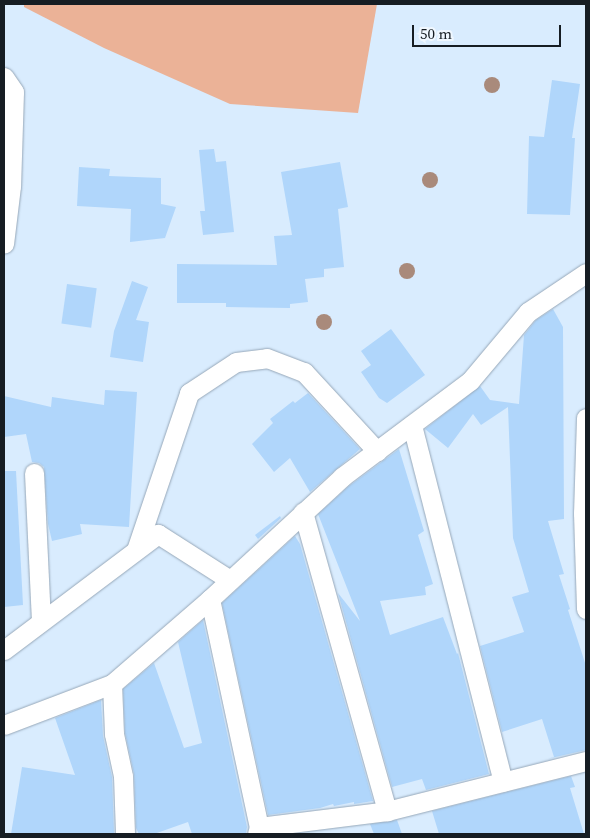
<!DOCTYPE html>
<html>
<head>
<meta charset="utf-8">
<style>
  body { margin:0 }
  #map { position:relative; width:590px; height:838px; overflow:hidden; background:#d9ecfe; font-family:"Source Serif 4",serif }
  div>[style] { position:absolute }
  .green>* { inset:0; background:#ebb297 }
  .building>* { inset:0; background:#b0d6fb; transform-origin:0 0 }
  .roads { filter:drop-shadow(0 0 1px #96a7b8) drop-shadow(0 0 1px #96a7b8) }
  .street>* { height:19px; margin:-9.5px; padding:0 9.5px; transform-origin:9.5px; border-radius:9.5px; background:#fff }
  .trees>* { width:16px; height:16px; margin:-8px; border-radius:50%; background:#a98a7b }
  span { translate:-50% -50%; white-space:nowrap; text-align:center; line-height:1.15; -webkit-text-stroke:4px #f0f8ff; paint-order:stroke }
  .frame { position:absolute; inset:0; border:5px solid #161d23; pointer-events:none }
  .scale { position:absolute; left:412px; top:25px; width:149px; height:22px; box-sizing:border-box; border:2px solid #161d23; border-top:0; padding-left:6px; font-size:15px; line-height:18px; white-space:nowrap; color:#161d23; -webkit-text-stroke:4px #f0f8ff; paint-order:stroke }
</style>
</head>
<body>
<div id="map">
  <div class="green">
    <i style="clip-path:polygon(24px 4px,377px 4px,358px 113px,230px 104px,104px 48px,24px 7px)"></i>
  </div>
  <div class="building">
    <i style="clip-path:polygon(552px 80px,580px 84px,572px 138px,575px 138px,570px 215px,527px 214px,529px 136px,544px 137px)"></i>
    <i style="clip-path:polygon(214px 149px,216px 162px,226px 161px,234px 232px,203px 235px,200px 211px,205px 211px,199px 150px)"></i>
    <i style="clip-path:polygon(340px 162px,348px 207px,338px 209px,344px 267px,324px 269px,324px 277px,305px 279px,308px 302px,290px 304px,290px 308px,226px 307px,226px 303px,177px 303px,177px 264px,277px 265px,274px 236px,292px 235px,281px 172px)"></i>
    <i style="clip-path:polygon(79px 167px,110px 169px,109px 176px,161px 178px,161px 204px,176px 207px,165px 238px,130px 242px,131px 209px,77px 206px)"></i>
    <i style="clip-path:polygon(132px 281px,148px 287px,136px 320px,149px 322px,143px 362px,110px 357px,114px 331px)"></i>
    <i style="left:67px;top:284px;width:30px;height:40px;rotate:8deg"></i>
    <i style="clip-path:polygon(553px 309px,563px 327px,564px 519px,548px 521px,564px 574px,559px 575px,570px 609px,568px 610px,586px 666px,586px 750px,547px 759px,554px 757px,542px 719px,502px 732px,480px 646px,524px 632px,512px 597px,529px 592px,513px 538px,508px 407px,481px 425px,473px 414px,448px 448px,425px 429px,480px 386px,490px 400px,519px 404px,524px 335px,536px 320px)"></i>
    <i style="clip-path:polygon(391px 329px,425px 375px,387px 403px,379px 398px,361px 372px,371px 365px,361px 351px)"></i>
    <i style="clip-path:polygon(105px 390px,137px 392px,129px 527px,80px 524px,82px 534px,52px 541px,48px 524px,44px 467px,39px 463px,32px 462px,26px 434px,4px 437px,4px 396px,51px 407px,52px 397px,104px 405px)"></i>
    <i style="clip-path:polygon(308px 393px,360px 449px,310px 492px,290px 458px,274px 472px,252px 444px,273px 423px,270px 419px,293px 401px,295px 403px)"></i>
    <i style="clip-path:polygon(399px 449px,424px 531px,418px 535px,433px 584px,425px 587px,426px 595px,380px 601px,390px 635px,443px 617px,457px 654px,458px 653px,489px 774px,426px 790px,422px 779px,392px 787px,338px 593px,360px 621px,318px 514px,349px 486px)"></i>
    <i style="clip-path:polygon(4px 471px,16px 471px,23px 605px,4px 607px)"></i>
    <i style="clip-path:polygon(280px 516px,281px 518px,258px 539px,255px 535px)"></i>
    <i style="clip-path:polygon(295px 536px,300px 544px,373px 801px,354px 804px,354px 802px,334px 806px,333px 804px,320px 808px,268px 815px,222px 603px)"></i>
    <i style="clip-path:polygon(203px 620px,247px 827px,246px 833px,192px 834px,188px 822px,154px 834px,139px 834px,136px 828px,134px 774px,125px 733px,123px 689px,154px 663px,184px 748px,202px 743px,178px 642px)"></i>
    <i style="clip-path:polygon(101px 700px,103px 736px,112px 777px,114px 833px,11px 834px,22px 767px,75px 775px,55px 718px)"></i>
    <i style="clip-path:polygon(571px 776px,575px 787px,570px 788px,584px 834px,439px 834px,432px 811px)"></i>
    <i style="clip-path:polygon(397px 820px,402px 834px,374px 834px,370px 824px)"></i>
  </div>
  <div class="roads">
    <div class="street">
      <i style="left:4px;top:77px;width:18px;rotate:56deg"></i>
      <i style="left:14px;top:92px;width:94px;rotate:91.8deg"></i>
      <i style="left:11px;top:186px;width:58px;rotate:96.9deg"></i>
      <i style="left:586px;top:418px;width:95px;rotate:91.8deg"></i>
      <i style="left:583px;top:513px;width:96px;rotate:88.2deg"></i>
      <i style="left:412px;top:425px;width:368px;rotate:75.7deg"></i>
      <i style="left:34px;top:473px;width:148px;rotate:87.3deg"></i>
      <i style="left:303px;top:512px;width:311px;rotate:74.3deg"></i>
      <i style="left:136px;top:550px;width:166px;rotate:-71.3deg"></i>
      <i style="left:189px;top:393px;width:56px;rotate:-33.4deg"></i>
      <i style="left:236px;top:362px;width:31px;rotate:-7deg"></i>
      <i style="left:267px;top:358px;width:40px;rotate:21deg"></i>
      <i style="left:304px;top:372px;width:108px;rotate:47.3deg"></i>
      <i style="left:210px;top:599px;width:233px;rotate:77.9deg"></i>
      <i style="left:259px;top:827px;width:7px;rotate:106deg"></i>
      <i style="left:4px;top:650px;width:193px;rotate:-37deg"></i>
      <i style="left:158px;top:534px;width:85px;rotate:32.6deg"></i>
      <i style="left:112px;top:684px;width:50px;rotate:87.7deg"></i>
      <i style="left:114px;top:734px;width:43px;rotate:77.9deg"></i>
      <i style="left:123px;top:776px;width:58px;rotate:88deg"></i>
      <i style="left:4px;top:725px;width:116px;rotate:-20.8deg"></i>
      <i style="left:112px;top:684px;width:130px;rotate:-40.9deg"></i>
      <i style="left:210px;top:599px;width:180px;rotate:-42.7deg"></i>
      <i style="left:342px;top:477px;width:160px;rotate:-36.9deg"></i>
      <i style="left:470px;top:381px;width:90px;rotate:-50deg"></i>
      <i style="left:528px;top:312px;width:70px;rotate:-33.9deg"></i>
      <i style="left:259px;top:827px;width:129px;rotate:-7.1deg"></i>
      <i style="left:387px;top:811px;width:205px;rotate:-14.1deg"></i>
    </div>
  </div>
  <div class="trees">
    <i style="left:492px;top:85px"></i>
    <i style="left:430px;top:180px"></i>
    <i style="left:407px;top:271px"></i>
    <i style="left:324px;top:322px"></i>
  </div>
  <div class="frame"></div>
  <div class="scale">50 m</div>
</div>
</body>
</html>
